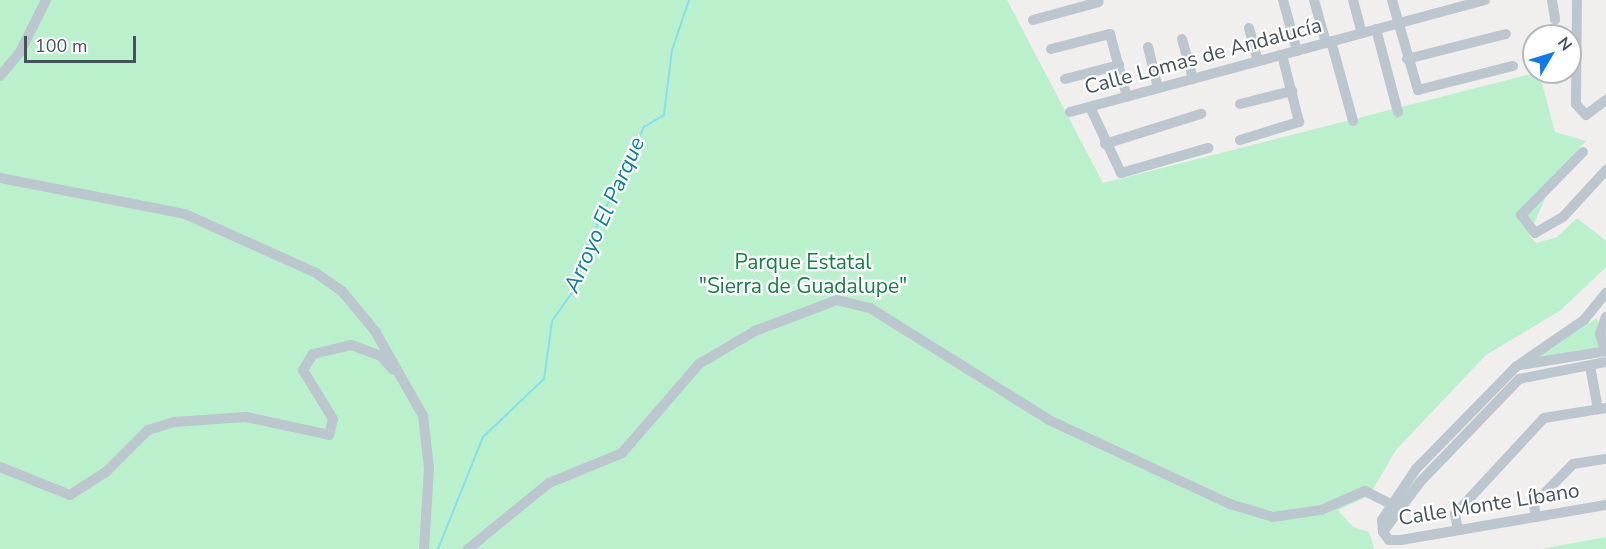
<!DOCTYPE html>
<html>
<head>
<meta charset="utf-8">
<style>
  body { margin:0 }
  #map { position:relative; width:1606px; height:549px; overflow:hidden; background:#f1eeee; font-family:"Nunito Sans",sans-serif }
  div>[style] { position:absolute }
  .green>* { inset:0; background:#baf1cc }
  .stream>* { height:2px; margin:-1px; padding:0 1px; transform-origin:1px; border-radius:1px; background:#85dff0 }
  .minor>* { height:10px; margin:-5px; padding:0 5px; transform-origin:5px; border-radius:5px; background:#bbc6ce }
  span { translate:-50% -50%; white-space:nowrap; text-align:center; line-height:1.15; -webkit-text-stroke:4.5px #fff; paint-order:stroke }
  .street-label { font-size:21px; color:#45535c }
  .park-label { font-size:21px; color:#128144 }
  .water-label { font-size:22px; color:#078197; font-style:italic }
  .north { position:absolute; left:1522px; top:24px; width:60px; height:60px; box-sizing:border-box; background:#fff; border:2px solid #b5babe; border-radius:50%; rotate:52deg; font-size:16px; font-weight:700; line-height:24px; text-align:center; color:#45535c }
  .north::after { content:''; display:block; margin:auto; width:21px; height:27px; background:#107ae8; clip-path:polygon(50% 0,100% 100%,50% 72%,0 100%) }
  .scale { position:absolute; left:24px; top:36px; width:112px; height:27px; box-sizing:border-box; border:3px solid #45535c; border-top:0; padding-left:8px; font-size:18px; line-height:21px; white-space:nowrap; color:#45535c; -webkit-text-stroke:4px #fff; paint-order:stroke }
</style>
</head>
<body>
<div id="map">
  <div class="green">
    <i style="clip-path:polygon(0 0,1007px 0,1103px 183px,1539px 72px,1555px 132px,1586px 141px,1556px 174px,1529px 235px,1536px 243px,1557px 237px,1577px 218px,1606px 241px,1606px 267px,1561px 310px,1486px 355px,1396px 450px,1369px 496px,1338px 510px,1353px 527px,1369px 532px,1374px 549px,0 549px)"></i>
    <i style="clip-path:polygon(1597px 318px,1603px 351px,1528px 361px)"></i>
    <i style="clip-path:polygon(1606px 537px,1606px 549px,1541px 549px)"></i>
  </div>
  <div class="stream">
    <i style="left:438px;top:549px;width:121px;rotate:-68.1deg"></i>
    <i style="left:483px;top:437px;width:84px;rotate:-43.6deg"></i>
    <i style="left:544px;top:379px;width:59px;rotate:-82.1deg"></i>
    <i style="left:552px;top:321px;width:42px;rotate:-54.8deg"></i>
    <i style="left:576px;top:287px;width:39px;rotate:-75deg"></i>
    <i style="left:586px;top:249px;width:135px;rotate:-64.6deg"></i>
    <i style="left:644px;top:127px;width:23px;rotate:-31deg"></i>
    <i style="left:664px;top:115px;width:65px;rotate:-83deg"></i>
    <i style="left:672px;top:50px;width:53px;rotate:-71.2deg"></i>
  </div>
  <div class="minor">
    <i style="left:1283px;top:0;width:53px;rotate:74.6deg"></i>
    <i style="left:1314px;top:0;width:45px;rotate:74.4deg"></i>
    <i style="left:1353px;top:0;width:34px;rotate:75deg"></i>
    <i style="left:1392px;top:0;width:94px;rotate:73.9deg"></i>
    <i style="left:1418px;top:90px;width:98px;rotate:-14.2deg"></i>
    <i style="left:1552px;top:0;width:20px;rotate:81deg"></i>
    <i style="left:1577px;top:0;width:104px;rotate:90.6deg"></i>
    <i style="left:1576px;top:104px;width:15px;rotate:48deg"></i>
    <i style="left:1586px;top:115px;width:25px;rotate:-37deg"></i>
    <i style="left:1033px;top:20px;width:68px;rotate:-15.3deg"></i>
    <i style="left:1249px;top:28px;width:34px;rotate:75deg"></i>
    <i style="left:1376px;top:29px;width:86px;rotate:75.2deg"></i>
    <i style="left:1182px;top:39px;width:41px;rotate:74.6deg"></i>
    <i style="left:1331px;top:41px;width:83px;rotate:74.6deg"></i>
    <i style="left:1148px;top:47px;width:42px;rotate:76.3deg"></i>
    <i style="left:1051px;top:49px;width:61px;rotate:-14.3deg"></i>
    <i style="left:1110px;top:34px;width:65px;rotate:74.9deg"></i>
    <i style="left:1407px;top:59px;width:102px;rotate:-14.2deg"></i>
    <i style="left:0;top:76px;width:31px;rotate:-50deg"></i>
    <i style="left:20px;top:52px;width:58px;rotate:-63.4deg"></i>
    <i style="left:1065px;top:79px;width:56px;rotate:-14.5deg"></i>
    <i style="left:1240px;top:104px;width:54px;rotate:-14deg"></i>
    <i style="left:1090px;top:107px;width:73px;rotate:64.8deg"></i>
    <i style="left:1121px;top:173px;width:91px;rotate:-16deg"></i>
    <i style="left:1070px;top:112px;width:430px;rotate:-15.1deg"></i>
    <i style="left:1240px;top:140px;width:62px;rotate:-17deg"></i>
    <i style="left:1299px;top:122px;width:69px;rotate:-104.2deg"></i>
    <i style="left:1105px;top:144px;width:101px;rotate:-17.4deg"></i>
    <i style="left:1583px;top:152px;width:88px;rotate:134.5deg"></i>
    <i style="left:1521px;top:215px;width:23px;rotate:52deg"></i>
    <i style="left:1535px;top:233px;width:32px;rotate:-30deg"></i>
    <i style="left:1563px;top:217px;width:64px;rotate:-47.5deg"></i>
    <i style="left:0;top:178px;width:188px;rotate:11deg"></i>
    <i style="left:185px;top:214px;width:144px;rotate:24.2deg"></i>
    <i style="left:316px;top:273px;width:32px;rotate:35deg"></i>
    <i style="left:342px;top:291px;width:52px;rotate:50.5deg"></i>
    <i style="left:375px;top:331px;width:98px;rotate:60.5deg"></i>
    <i style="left:423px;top:416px;width:52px;rotate:83.4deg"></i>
    <i style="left:429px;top:468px;width:81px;rotate:93.5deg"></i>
    <i style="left:1605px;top:351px;width:18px;rotate:-106deg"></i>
    <i style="left:1600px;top:334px;width:18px;rotate:-71deg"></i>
    <i style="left:1520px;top:365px;width:87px;rotate:-9.2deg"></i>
    <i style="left:1590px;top:366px;width:44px;rotate:79.5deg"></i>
    <i style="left:0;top:467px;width:75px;rotate:21.8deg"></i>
    <i style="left:70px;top:495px;width:43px;rotate:-32.6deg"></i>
    <i style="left:106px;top:472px;width:59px;rotate:-45deg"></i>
    <i style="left:148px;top:430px;width:28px;rotate:-17deg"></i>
    <i style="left:175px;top:422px;width:71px;rotate:-4deg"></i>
    <i style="left:246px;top:417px;width:85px;rotate:12.2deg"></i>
    <i style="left:329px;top:435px;width:16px;rotate:-76deg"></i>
    <i style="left:333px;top:419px;width:57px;rotate:-121.5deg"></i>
    <i style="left:303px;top:370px;width:19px;rotate:-58deg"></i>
    <i style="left:313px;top:354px;width:39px;rotate:-13deg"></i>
    <i style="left:351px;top:345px;width:32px;rotate:20deg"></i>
    <i style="left:381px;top:356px;width:18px;rotate:49deg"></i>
    <i style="left:1536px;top:517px;width:13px;rotate:-99deg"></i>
    <i style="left:1534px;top:504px;width:56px;rotate:-45.7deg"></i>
    <i style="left:1573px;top:464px;width:33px;rotate:-9deg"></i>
    <i style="left:1458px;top:530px;width:16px;rotate:-101deg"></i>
    <i style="left:1455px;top:514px;width:131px;rotate:-47.2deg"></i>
    <i style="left:1544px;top:418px;width:63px;rotate:-9.2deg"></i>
    <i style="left:1383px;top:532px;width:12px;rotate:-95deg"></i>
    <i style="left:1382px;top:520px;width:61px;rotate:-56.3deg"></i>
    <i style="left:1416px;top:469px;width:144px;rotate:-45.6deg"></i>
    <i style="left:1517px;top:366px;width:81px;rotate:-34.5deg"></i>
    <i style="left:1584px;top:320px;width:35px;rotate:-51deg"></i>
    <i style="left:1383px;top:532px;width:62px;rotate:-53.5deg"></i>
    <i style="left:1420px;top:482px;width:143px;rotate:-46.1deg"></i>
    <i style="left:1519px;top:379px;width:89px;rotate:-11.1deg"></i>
    <i style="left:1383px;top:532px;width:10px;rotate:53deg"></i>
    <i style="left:1389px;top:540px;width:12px"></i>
    <i style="left:1401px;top:540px;width:208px;rotate:-9.7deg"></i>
    <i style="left:468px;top:549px;width:104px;rotate:-39.2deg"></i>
    <i style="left:549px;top:483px;width:79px;rotate:-22.3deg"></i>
    <i style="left:622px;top:453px;width:118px;rotate:-49.1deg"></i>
    <i style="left:699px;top:364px;width:65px;rotate:-30.5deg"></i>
    <i style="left:755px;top:331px;width:88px;rotate:-20.7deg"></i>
    <i style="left:837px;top:300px;width:34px;rotate:14deg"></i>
    <i style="left:870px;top:308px;width:211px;rotate:32deg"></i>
    <i style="left:1049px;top:420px;width:200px;rotate:24.9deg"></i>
    <i style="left:1230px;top:504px;width:45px;rotate:16.8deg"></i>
    <i style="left:1273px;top:517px;width:49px;rotate:-8.3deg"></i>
    <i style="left:1321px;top:510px;width:48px;rotate:-23.4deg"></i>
    <i style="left:1365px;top:491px;width:30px;rotate:27deg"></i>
  </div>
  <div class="street-label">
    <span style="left:1203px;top:56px;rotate:-15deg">Calle Lomas de Andalucía</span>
    <span style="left:1489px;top:504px;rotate:-9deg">Calle Monte Líbano</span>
  </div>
  <div class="park-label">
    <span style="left:803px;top:274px">Parque Estatal<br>"Sierra de Guadalupe"</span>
  </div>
  <div class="water-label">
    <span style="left:605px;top:215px;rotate:-66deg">Arroyo El Parque</span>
  </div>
  <div class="north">N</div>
  <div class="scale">100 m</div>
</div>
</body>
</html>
